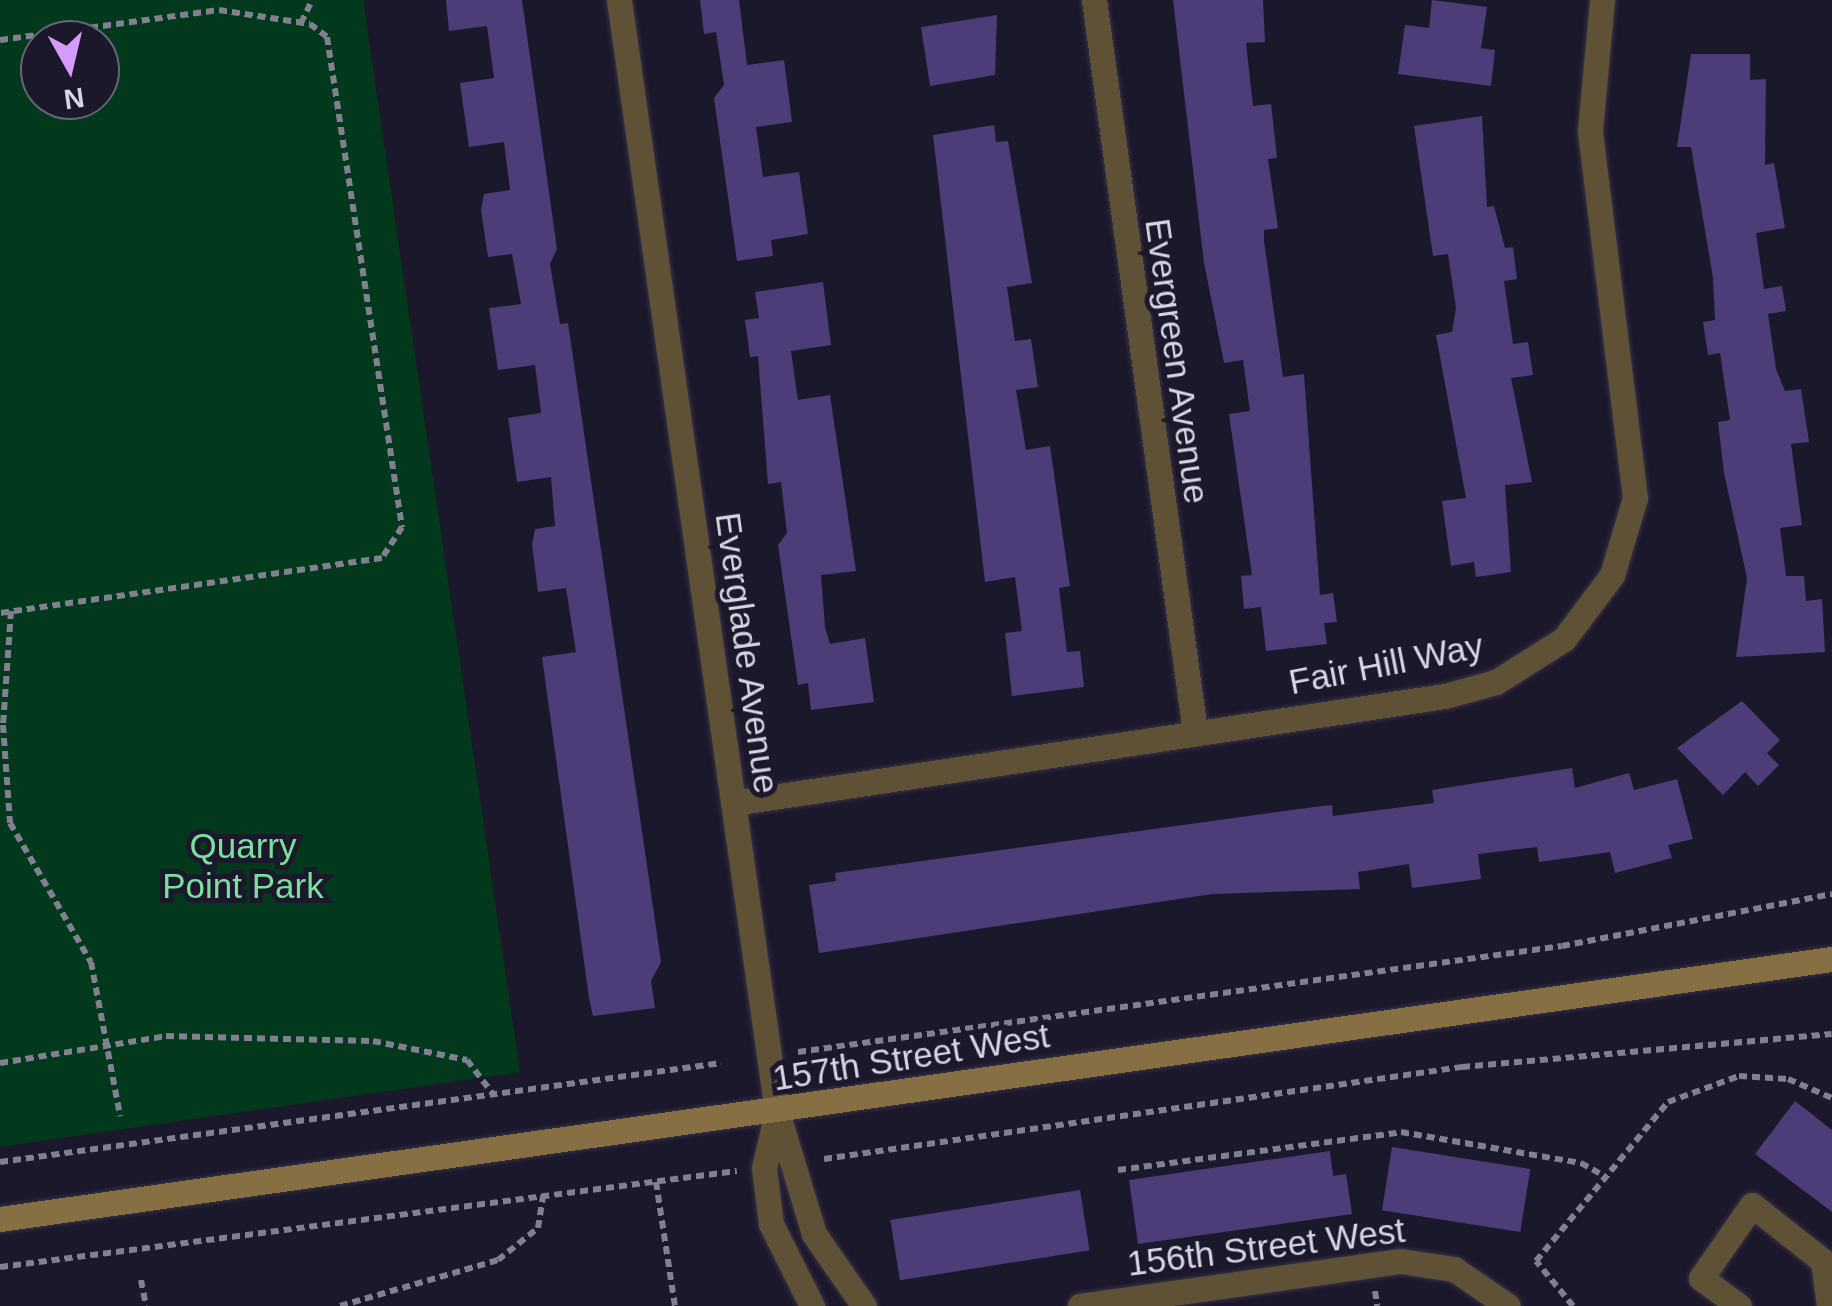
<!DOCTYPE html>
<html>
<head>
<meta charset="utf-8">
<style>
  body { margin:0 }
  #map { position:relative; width:1832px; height:1306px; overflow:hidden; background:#1c182c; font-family:Helvetica,sans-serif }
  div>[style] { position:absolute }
  .green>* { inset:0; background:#02381c }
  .building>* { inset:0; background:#4c3c78; transform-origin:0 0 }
  .path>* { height:6px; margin-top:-3px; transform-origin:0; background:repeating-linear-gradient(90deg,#827f90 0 8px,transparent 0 13px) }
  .roads { filter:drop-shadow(0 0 2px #363246) drop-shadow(0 0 2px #363246) }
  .street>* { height:25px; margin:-12.5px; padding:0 12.5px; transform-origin:12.5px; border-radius:12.5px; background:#5f5136 }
  .secondary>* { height:25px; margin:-12.5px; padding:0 12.5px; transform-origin:12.5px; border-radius:12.5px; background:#856f43 }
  span { translate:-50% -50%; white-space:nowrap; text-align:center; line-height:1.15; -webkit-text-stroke:10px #1c182c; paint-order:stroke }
  .street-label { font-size:35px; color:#d7d5e3 }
  .park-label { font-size:35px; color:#7cde9f }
  .north { position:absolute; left:20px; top:20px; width:100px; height:100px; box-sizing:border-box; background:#1c182c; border:2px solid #676475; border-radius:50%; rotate:172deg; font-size:28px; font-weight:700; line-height:40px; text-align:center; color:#d7d5e3 }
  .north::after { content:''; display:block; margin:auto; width:35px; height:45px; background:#d59bfb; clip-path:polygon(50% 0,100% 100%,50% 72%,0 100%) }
</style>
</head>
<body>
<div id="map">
  <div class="green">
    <i style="clip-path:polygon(evenodd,0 0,363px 0,520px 1072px,0 1147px,0 0,40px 40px,100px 40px,100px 100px,40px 100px,40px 40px)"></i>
  </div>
  <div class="building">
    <i style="clip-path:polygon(446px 0,522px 0,557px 249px,550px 264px,560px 324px,568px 323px,661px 962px,651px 981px,655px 1008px,593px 1016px,589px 998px,542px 657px,576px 652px,566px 588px,538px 592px,532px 544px,535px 529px,555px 526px,551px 477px,517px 482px,508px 418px,541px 413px,535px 365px,498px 370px,489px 308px,521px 304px,512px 254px,488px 257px,481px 210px,484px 194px,510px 190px,504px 142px,469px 147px,460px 83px,494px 78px,487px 26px,449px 31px)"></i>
    <i style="clip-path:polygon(700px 0,739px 0,747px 65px,784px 60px,792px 122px,756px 127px,763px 177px,799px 172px,808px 234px,771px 240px,773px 256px,737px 261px,714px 98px,724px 85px,716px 32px,704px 34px)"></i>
    <i style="clip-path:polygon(1173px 0,1263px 0,1265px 42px,1246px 43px,1253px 106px,1271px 104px,1277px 158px,1268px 159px,1278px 228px,1264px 230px,1264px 241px,1283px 377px,1304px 374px,1320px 595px,1333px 593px,1337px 622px,1324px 623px,1327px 644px,1266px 651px,1261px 607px,1244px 609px,1241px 576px,1252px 575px,1229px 414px,1250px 411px,1243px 360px,1224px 363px,1204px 263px)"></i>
    <i style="clip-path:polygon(1432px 0,1487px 7px,1481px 48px,1495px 50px,1491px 86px,1398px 74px,1405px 25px,1429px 28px)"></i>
    <i style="clip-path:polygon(997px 15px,995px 75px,930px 86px,921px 27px)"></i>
    <i style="clip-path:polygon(1691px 54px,1750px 54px,1750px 80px,1766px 79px,1765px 165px,1774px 163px,1785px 228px,1756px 233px,1764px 289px,1782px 286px,1786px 311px,1768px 314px,1776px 369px,1785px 391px,1801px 389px,1809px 442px,1791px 444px,1802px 525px,1780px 528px,1786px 576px,1804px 576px,1806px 601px,1822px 599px,1825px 652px,1736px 657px,1747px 578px,1724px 473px,1718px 422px,1730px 420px,1720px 353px,1708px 355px,1703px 322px,1715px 320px,1713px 278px,1691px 147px,1677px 147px)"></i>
    <i style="clip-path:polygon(1482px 116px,1487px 207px,1494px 206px,1505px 248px,1513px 247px,1517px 279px,1504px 281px,1513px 344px,1528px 342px,1533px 375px,1511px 378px,1532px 482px,1505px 485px,1511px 572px,1476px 577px,1474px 562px,1451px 566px,1442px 501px,1466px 498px,1436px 335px,1452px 332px,1456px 308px,1448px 254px,1433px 256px,1414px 126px)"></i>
    <i style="clip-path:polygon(994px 125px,996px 142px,1008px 141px,1032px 283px,1007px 287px,1015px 341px,1031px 339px,1038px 387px,1016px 390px,1026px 450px,1050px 446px,1070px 586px,1059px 588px,1067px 652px,1080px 651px,1084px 687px,1012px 696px,1005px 633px,1022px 631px,1015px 577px,985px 582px,933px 135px)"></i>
    <i style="clip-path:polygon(823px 282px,831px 345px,791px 351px,798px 400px,830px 395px,856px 571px,821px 575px,825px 627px,830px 644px,865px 638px,874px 702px,811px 710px,808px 683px,798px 685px,778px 545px,787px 533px,781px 482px,768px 484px,758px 356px,750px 357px,745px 320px,759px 318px,755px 292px)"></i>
    <i style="clip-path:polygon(1742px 701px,1780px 740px,1767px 753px,1779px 765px,1758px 786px,1745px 772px,1723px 795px,1677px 748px)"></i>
    <i style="clip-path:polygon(1572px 768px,1575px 788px,1629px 773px,1634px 790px,1677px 779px,1693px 839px,1668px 845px,1672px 858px,1615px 873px,1610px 852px,1539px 862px,1537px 847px,1478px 854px,1481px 879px,1412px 888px,1409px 864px,1358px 872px,1360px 889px,1212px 894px,819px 953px,809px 885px,836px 881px,835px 873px,1314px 807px,1332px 805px,1333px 816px,1434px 803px,1432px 790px)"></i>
    <i style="clip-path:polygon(1795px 1101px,1832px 1130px,1832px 1212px,1755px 1154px)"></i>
    <i style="left:1392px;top:1147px;width:140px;height:64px;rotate:9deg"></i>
    <i style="clip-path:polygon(1330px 1151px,1333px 1176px,1346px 1174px,1352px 1214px,1138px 1244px,1129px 1180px)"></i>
    <i style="left:1080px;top:1190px;width:61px;height:192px;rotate:81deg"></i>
  </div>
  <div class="path">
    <i style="left:301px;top:23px;width:25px;rotate:-64deg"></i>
    <i style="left:0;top:40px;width:221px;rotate:-7.8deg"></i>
    <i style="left:219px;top:10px;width:92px;rotate:8.7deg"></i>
    <i style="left:310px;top:24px;width:21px;rotate:37deg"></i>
    <i style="left:327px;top:37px;width:496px;rotate:81.3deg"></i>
    <i style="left:402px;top:527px;width:37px;rotate:123deg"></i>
    <i style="left:382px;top:558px;width:386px;rotate:171.8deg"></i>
    <i style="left:11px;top:611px;width:114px;rotate:94deg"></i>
    <i style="left:3px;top:725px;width:98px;rotate:85.9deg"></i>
    <i style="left:10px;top:823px;width:161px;rotate:59.8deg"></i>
    <i style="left:91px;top:962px;width:157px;rotate:79.3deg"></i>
    <i style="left:798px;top:1052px;width:771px;rotate:-7.9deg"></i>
    <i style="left:1562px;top:946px;width:275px;rotate:-10.9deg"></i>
    <i style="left:0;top:1063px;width:168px;rotate:-9.2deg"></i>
    <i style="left:166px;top:1036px;width:207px;rotate:1.4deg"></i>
    <i style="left:373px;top:1041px;width:96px;rotate:11.4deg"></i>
    <i style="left:467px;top:1060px;width:43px;rotate:52.6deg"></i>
    <i style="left:824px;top:1159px;width:645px;rotate:-8.21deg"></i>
    <i style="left:1462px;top:1067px;width:371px;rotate:-5.1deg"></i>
    <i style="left:0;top:1162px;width:728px;rotate:-7.82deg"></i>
    <i style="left:1118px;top:1170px;width:286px;rotate:-7.6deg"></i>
    <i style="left:1401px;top:1132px;width:183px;rotate:9.8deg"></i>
    <i style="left:1581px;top:1163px;width:25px;rotate:29deg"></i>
    <i style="left:656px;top:1182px;width:125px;rotate:81.3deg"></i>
    <i style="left:0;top:1267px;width:743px;rotate:-7.42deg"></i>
    <i style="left:141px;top:1280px;width:26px;rotate:79deg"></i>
    <i style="left:1375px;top:1291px;width:15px;rotate:82deg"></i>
    <i style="left:340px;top:1306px;width:165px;rotate:-16.2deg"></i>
    <i style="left:498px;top:1260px;width:51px;rotate:-38.7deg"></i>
    <i style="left:538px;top:1228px;width:33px;rotate:-81deg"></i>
    <i style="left:1573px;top:1306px;width:58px;rotate:-129.4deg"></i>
    <i style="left:1536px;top:1261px;width:207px;rotate:-50.3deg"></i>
    <i style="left:1668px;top:1102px;width:76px;rotate:-20.1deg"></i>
    <i style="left:1739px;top:1076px;width:49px;rotate:3.5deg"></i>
    <i style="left:1788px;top:1079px;width:48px;rotate:23.4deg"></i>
  </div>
  <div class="roads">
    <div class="street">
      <i style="left:619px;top:0;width:1123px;rotate:81.91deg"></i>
      <i style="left:777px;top:1112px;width:57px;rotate:103.1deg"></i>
      <i style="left:764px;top:1168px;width:56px;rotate:82.9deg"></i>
      <i style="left:771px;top:1224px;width:92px;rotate:63.4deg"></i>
      <i style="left:1094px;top:0;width:739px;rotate:82.14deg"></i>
      <i style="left:733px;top:803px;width:720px;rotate:-8.55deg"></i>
      <i style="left:1445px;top:696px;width:53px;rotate:-15.4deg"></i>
      <i style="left:1496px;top:682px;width:80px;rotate:-32.3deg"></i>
      <i style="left:1564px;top:639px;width:80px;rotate:-53.1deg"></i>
      <i style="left:1612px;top:575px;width:80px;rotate:-73.4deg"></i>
      <i style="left:1635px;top:498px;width:371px;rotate:-97deg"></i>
      <i style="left:1590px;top:130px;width:131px;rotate:-84.7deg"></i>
      <i style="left:777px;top:1112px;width:127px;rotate:73.1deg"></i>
      <i style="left:814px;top:1234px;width:88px;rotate:55.2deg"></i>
      <i style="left:1080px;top:1306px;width:324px;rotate:-8deg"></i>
      <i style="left:1401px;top:1261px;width:54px;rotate:8.6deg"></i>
      <i style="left:1454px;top:1269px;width:65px;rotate:34.4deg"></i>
      <i style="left:1739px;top:1306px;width:47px;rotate:-143.6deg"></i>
      <i style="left:1701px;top:1278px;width:89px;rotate:-55.1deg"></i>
      <i style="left:1752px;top:1205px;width:90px;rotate:38.3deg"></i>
      <i style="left:1823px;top:1261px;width:45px;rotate:82.4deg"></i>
    </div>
    <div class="secondary">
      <i style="left:0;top:1219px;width:1850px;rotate:-8.08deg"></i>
    </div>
  </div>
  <div class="street-label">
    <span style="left:1177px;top:361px;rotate:82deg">Evergreen Avenue</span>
    <span style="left:747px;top:653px;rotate:82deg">Everglade Avenue</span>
    <span style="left:1386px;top:664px;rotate:-11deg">Fair Hill Way</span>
    <span style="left:911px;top:1057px;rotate:-9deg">157th Street West</span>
    <span style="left:1266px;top:1247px;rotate:-7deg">156th Street West</span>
  </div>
  <div class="park-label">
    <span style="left:243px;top:866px">Quarry<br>Point Park</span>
  </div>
  <div class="north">N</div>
</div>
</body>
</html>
